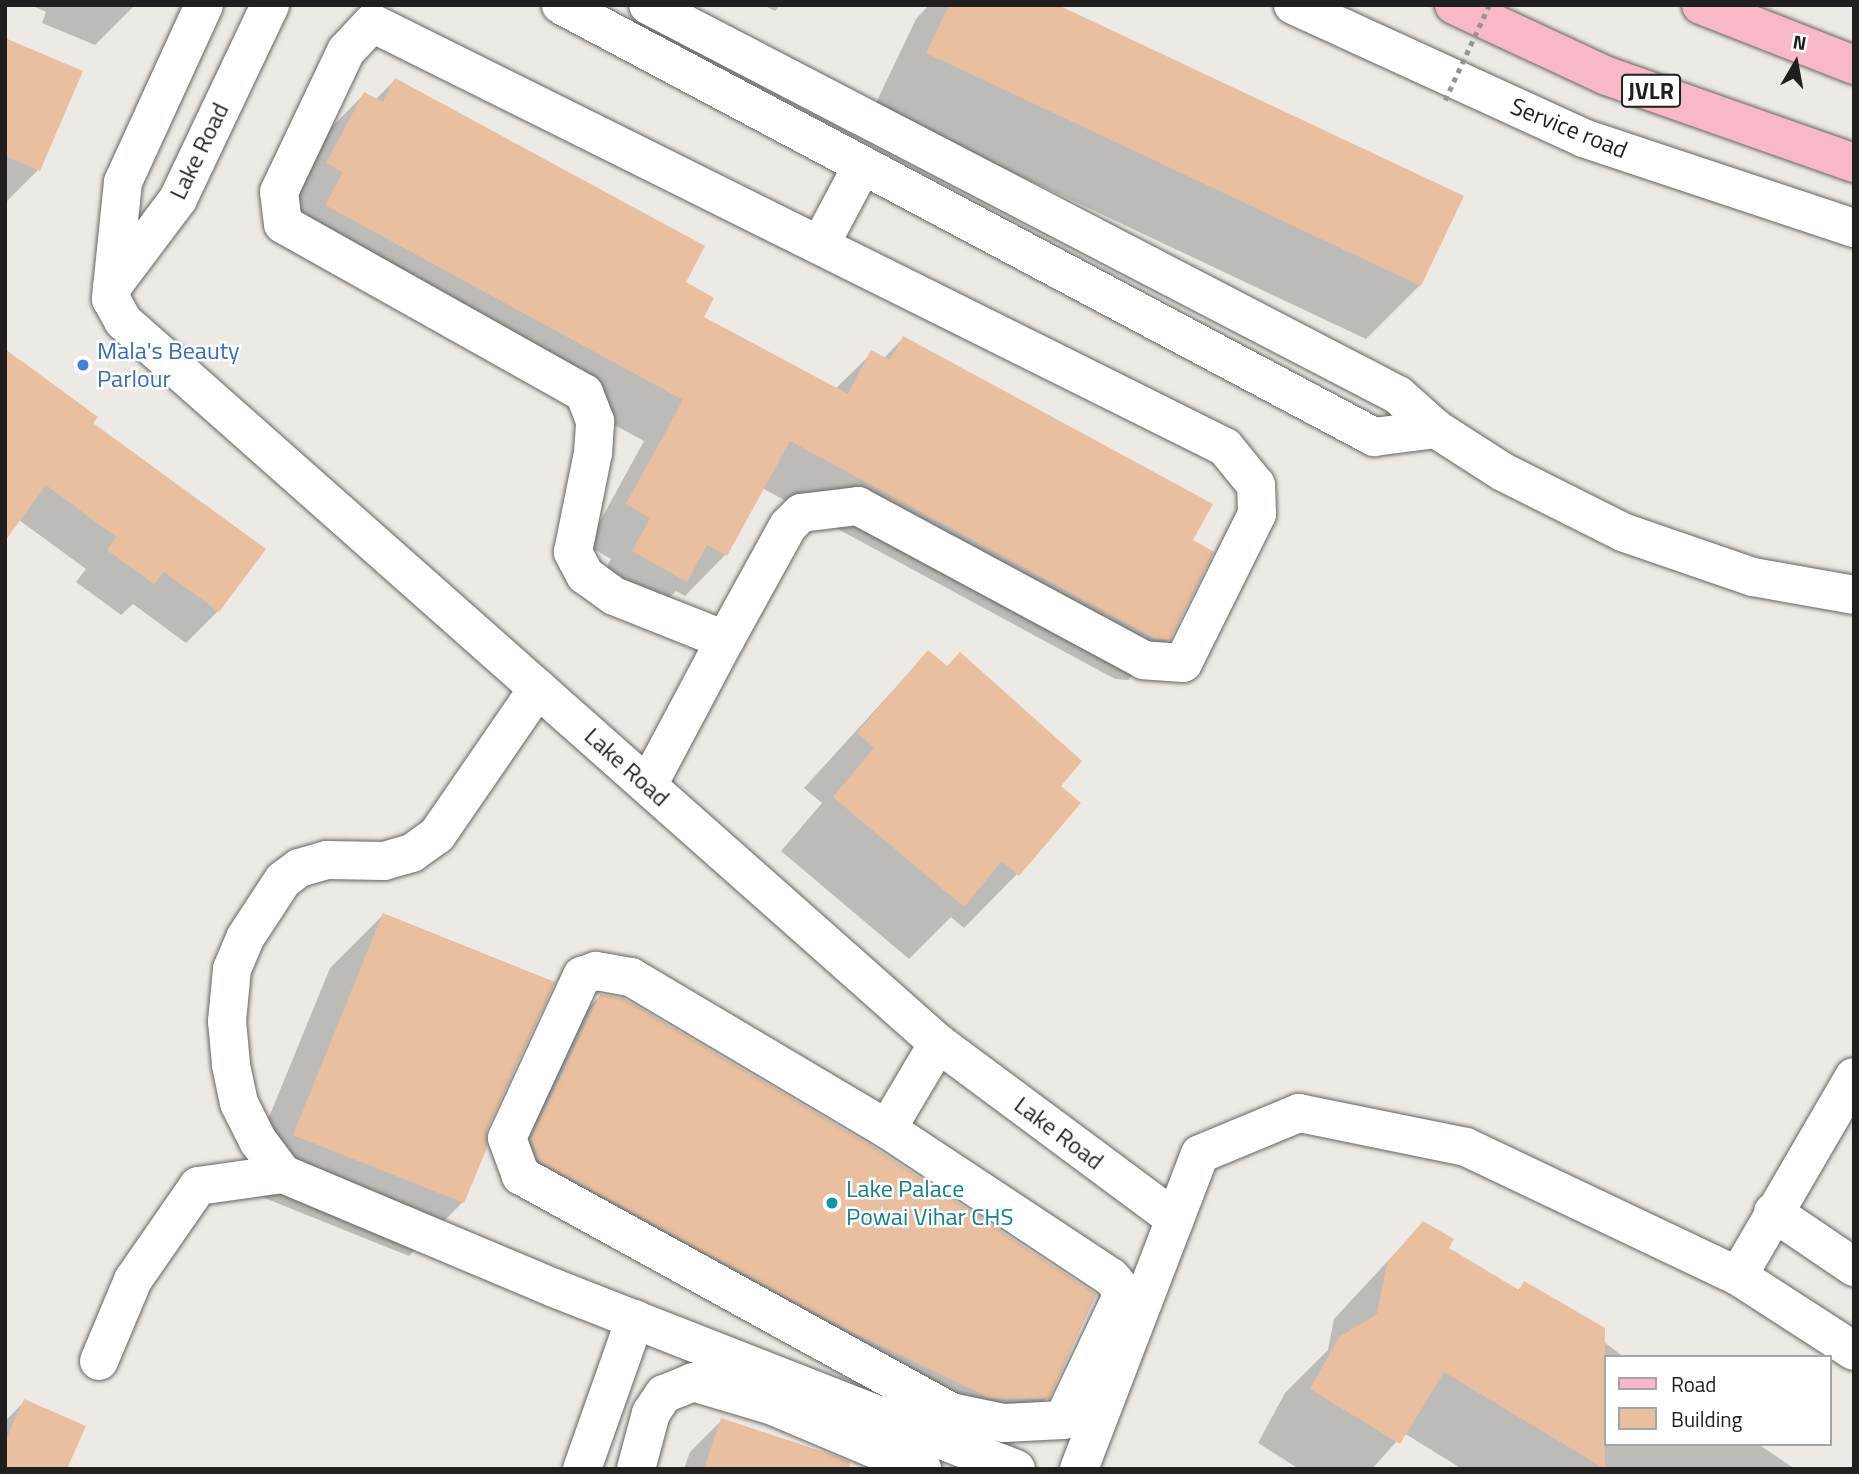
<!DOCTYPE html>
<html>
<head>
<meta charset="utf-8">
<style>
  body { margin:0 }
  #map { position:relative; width:1859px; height:1474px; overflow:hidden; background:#edeae6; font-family:"Titillium Web",sans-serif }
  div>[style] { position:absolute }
  .shadow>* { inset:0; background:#0003 }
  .building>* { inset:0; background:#e9bf9f }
  .roads { filter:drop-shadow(0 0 2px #666460) drop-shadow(0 0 2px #666460) }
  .minor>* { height:38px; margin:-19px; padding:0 19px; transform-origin:19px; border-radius:19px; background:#fff }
  .tertiary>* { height:38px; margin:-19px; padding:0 19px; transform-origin:19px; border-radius:19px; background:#fff }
  .primary>* { height:38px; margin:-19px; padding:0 19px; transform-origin:19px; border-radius:19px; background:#f8b8c8 }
  .path-bridge>* { height:4.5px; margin-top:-2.25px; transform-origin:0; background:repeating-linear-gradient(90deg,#969491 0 5px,transparent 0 10px) }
  .dots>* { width:19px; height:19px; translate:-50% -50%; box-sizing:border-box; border:4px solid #fff; border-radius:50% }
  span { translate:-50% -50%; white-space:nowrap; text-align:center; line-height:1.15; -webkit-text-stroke:5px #fff; paint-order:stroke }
  .shield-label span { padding:2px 5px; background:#fff; border:2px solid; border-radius:5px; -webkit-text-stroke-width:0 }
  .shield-label { font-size:23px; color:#201f1d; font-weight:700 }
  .street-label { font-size:24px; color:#201f1d }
  .shop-label { font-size:24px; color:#366cbe }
  .left { translate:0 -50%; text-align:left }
  .culture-label { font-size:24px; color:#0d838f }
  .frame { position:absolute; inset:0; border:7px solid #201f1d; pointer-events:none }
  .legend { position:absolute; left:1604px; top:1355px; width:228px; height:91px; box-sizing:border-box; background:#fff; border:2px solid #a6a5a5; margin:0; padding:9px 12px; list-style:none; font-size:21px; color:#201f1d }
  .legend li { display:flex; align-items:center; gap:14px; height:35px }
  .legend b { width:35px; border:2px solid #a6a5a5 }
  .north { position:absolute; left:1761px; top:28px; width:70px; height:70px; -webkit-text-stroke:5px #fff; paint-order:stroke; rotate:10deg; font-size:19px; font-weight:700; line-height:28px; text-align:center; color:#201f1d }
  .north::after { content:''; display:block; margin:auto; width:24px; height:32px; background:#201f1d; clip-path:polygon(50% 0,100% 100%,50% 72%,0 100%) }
</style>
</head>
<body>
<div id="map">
  <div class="shadow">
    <i style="clip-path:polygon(31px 5px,135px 5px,95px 45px,42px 23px,46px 12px)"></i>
    <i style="clip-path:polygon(763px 5px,780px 5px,775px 11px)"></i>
    <i style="clip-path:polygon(929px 5px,1054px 5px,1420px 285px,1366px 339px,874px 107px,916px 19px)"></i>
    <i style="clip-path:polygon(5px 40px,38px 170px,5px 203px)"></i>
    <i style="clip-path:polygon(395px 80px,683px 282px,701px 318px,835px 389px,872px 353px,883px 359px,903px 338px,1190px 540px,1169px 639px,1128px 680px,1115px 679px,762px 488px,725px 555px,685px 596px,676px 591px,645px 621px,593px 592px,611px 559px,587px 545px,644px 441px,285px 246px,303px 213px,287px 204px,324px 135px,364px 94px,375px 100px)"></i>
    <i style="clip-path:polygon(91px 423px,218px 611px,186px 643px,133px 604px,121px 615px,76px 582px,86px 569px,19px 520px)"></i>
    <i style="clip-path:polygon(928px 652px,1017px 874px,964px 928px,951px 917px,909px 959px,781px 851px,822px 803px,804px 788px)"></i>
    <i style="clip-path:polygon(383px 915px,485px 1128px,463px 1202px,409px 1256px,240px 1188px,330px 968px)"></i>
    <i style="clip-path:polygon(600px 996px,874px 1149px,1096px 1296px,1047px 1398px,1025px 1420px,967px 1419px,510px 1162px,578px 1018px)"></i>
    <i style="clip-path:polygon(1423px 1223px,1446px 1248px,1517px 1291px,1525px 1283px,1624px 1357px,1605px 1357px,1605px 1444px,1758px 1444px,1795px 1469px,1462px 1469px,1404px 1433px,1372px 1469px,1299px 1469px,1258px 1443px,1285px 1393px,1328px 1350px,1334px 1319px)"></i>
    <i style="clip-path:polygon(25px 1401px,5px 1469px,5px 1421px)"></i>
    <i style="clip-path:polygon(722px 1420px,831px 1469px,684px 1469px,690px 1452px)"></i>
  </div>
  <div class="building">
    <i style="clip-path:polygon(949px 5px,1058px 5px,1464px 196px,1421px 286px,926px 53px)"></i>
    <i style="clip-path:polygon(5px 38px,83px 71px,40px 171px,5px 156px)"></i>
    <i style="clip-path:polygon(395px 78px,705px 246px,686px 282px,714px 298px,704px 317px,848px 394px,871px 350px,890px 360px,903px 336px,1213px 504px,1193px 540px,1214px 552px,1170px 640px,1156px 639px,790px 441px,727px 556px,707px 545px,687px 582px,632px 551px,650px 518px,626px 504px,683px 400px,325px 205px,343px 172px,326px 163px,364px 92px,383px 102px)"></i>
    <i style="clip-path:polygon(5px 349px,98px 417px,93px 423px,266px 549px,219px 612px,164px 572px,154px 584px,107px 550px,116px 537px,46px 485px,5px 541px)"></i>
    <i style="clip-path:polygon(928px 650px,947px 666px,960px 652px,1082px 761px,1061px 786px,1081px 803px,1019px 876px,1002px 861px,964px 907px,833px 797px,874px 748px,857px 733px)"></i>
    <i style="clip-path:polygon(383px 913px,555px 982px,487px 1129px,487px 1148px,464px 1203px,293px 1135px)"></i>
    <i style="clip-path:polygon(600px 994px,623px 998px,875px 1148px,1096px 1294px,1049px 1399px,990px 1398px,844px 1328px,539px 1161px,531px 1139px)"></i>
    <i style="clip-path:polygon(1423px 1221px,1454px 1239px,1449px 1248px,1519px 1290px,1524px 1281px,1605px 1328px,1605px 1469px,1444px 1372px,1400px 1444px,1310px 1389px,1339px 1337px,1377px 1314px,1387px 1263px)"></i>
    <i style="clip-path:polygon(24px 1399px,86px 1426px,67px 1469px,5px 1469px,5px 1442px)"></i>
    <i style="clip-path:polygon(721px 1418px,836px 1456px,850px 1462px,849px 1469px,704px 1469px)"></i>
  </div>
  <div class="roads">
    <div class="minor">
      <i style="left:204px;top:5px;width:195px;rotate:114.6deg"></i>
      <i style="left:123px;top:182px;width:118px;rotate:95.9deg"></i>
      <i style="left:111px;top:299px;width:25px;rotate:61deg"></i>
      <i style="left:123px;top:321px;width:1089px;rotate:41.54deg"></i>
      <i style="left:938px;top:1043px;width:295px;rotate:36.6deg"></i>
      <i style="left:561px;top:5px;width:921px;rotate:27.98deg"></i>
      <i style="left:1374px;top:437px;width:63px;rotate:-7.4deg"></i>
      <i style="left:1436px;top:429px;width:51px;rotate:-138.2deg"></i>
      <i style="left:1398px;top:395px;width:845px;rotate:-152.53deg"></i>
      <i style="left:372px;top:23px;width:953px;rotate:26.43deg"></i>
      <i style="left:1225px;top:447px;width:49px;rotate:50.8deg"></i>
      <i style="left:1256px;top:485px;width:29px;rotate:88deg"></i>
      <i style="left:1257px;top:514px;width:166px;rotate:116.4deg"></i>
      <i style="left:1183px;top:663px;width:39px;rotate:-176deg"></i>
      <i style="left:1144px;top:660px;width:325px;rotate:-151.7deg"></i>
      <i style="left:858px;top:506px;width:57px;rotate:173deg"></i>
      <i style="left:801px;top:513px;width:18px;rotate:135deg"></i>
      <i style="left:788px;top:526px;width:130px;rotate:118.9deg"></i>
      <i style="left:725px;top:640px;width:119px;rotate:-158.4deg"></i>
      <i style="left:614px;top:596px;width:36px;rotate:-144deg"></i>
      <i style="left:585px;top:575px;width:26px;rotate:-118deg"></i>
      <i style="left:573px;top:552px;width:101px;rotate:-78.6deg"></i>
      <i style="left:593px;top:453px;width:32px;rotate:-86deg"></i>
      <i style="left:595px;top:421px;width:30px;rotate:-111deg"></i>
      <i style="left:584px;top:393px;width:345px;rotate:-150.7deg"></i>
      <i style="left:283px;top:224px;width:32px;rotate:-97deg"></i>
      <i style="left:279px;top:192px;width:156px;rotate:-64.6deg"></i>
      <i style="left:346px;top:51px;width:38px;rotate:-47deg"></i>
      <i style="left:820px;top:245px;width:89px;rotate:-62deg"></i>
      <i style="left:112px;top:287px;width:110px;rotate:-53.1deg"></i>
      <i style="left:178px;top:199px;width:215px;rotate:-64.6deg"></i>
      <i style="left:1436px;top:429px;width:80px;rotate:32.7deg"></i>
      <i style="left:1503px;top:472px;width:136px;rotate:26.6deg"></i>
      <i style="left:1625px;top:533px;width:135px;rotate:19deg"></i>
      <i style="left:1753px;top:577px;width:103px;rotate:10.1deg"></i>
      <i style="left:648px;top:785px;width:164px;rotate:-62deg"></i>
      <i style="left:596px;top:971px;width:36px;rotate:10deg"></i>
      <i style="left:631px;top:977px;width:298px;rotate:30.7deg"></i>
      <i style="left:887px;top:1129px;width:268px;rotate:33.5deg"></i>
      <i style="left:1111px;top:1277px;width:17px;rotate:50deg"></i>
      <i style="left:1122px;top:1290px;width:10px;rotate:101deg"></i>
      <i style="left:1120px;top:1300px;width:133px;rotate:115.4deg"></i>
      <i style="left:1063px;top:1420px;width:59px;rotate:177.1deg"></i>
      <i style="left:1004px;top:1423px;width:54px;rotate:-168.3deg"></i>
      <i style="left:951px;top:1412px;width:491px;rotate:-151.2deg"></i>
      <i style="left:521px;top:1176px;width:40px;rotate:-110.2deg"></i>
      <i style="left:507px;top:1138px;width:179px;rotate:-65.2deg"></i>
      <i style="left:582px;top:976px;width:15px;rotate:-20deg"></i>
      <i style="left:887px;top:1129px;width:100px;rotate:-59.3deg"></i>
      <i style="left:283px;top:1174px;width:41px;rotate:-127.1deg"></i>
      <i style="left:258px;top:1141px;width:42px;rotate:-116.6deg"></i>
      <i style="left:239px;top:1103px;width:40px;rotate:-102deg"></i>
      <i style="left:231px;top:1064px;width:43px;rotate:-95.3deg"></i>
      <i style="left:227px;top:1021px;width:52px;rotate:-84.5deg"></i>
      <i style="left:232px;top:969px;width:34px;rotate:-67deg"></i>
      <i style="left:245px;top:938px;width:69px;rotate:-56.8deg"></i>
      <i style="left:283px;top:880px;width:20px;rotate:-37deg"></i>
      <i style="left:299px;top:868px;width:29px;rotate:-16deg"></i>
      <i style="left:327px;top:860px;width:57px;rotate:1deg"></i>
      <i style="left:384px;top:861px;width:29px;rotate:-16deg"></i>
      <i style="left:412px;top:853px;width:31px;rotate:-36deg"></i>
      <i style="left:437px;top:835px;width:178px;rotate:-55.5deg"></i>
      <i style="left:1773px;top:1212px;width:98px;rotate:34.2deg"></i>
      <i style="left:1738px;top:1276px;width:230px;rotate:-59.8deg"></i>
      <i style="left:99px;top:1361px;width:88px;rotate:-67.2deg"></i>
      <i style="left:133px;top:1280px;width:114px;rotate:-55.3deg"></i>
      <i style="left:198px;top:1186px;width:86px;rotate:-8deg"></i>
      <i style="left:283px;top:1174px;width:294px;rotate:22.8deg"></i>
      <i style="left:554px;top:1288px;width:496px;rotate:21.4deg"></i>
      <i style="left:582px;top:1469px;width:159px;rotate:-70.5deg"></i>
      <i style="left:636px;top:1469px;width:58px;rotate:-75deg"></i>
      <i style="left:651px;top:1413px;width:23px;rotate:-56deg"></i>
      <i style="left:664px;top:1394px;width:31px;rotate:-22deg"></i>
      <i style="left:693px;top:1382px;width:84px;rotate:16.7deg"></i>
      <i style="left:773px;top:1406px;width:162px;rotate:22.9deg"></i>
      <i style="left:1079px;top:1469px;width:337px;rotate:-69deg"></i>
      <i style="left:1200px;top:1154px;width:107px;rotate:-22.5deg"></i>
      <i style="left:1299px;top:1113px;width:170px;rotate:11.5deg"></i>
      <i style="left:1466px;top:1147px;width:301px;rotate:25.4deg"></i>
      <i style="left:1738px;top:1276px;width:138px;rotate:32.9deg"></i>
    </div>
    <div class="tertiary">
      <i style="left:1293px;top:5px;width:319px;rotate:24.6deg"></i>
      <i style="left:1583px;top:138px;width:286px;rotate:18.4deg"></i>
    </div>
    <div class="primary">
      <i style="left:1454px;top:5px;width:169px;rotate:24.9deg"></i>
      <i style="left:1607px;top:76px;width:262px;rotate:19.4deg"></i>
      <i style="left:1701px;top:5px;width:164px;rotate:21.4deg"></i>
    </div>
  </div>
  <div class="path-bridge">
    <i style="left:1445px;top:100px;width:105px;rotate:-65.1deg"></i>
  </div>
  <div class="dots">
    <i style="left:83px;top:365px;background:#3f7fe0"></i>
    <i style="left:832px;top:1203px;background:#0f9aa8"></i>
  </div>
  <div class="shield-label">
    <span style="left:1651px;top:91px">JVLR</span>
  </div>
  <div class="street-label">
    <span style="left:1569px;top:128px;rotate:22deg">Service road</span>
    <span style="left:199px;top:151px;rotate:-64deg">Lake Road</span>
    <span style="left:627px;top:767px;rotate:42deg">Lake Road</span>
    <span style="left:1059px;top:1133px;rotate:37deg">Lake Road</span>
  </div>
  <div class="shop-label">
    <span class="left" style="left:97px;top:365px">Mala's Beauty<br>Parlour</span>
  </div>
  <div class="culture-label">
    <span class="left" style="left:846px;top:1203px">Lake Palace<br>Powai Vihar CHS</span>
  </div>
  <div class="frame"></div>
  <ul class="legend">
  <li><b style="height:9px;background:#f8b8c8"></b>Road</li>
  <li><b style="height:19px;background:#e9bf9f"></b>Building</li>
  </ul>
  <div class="north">N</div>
</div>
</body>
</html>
